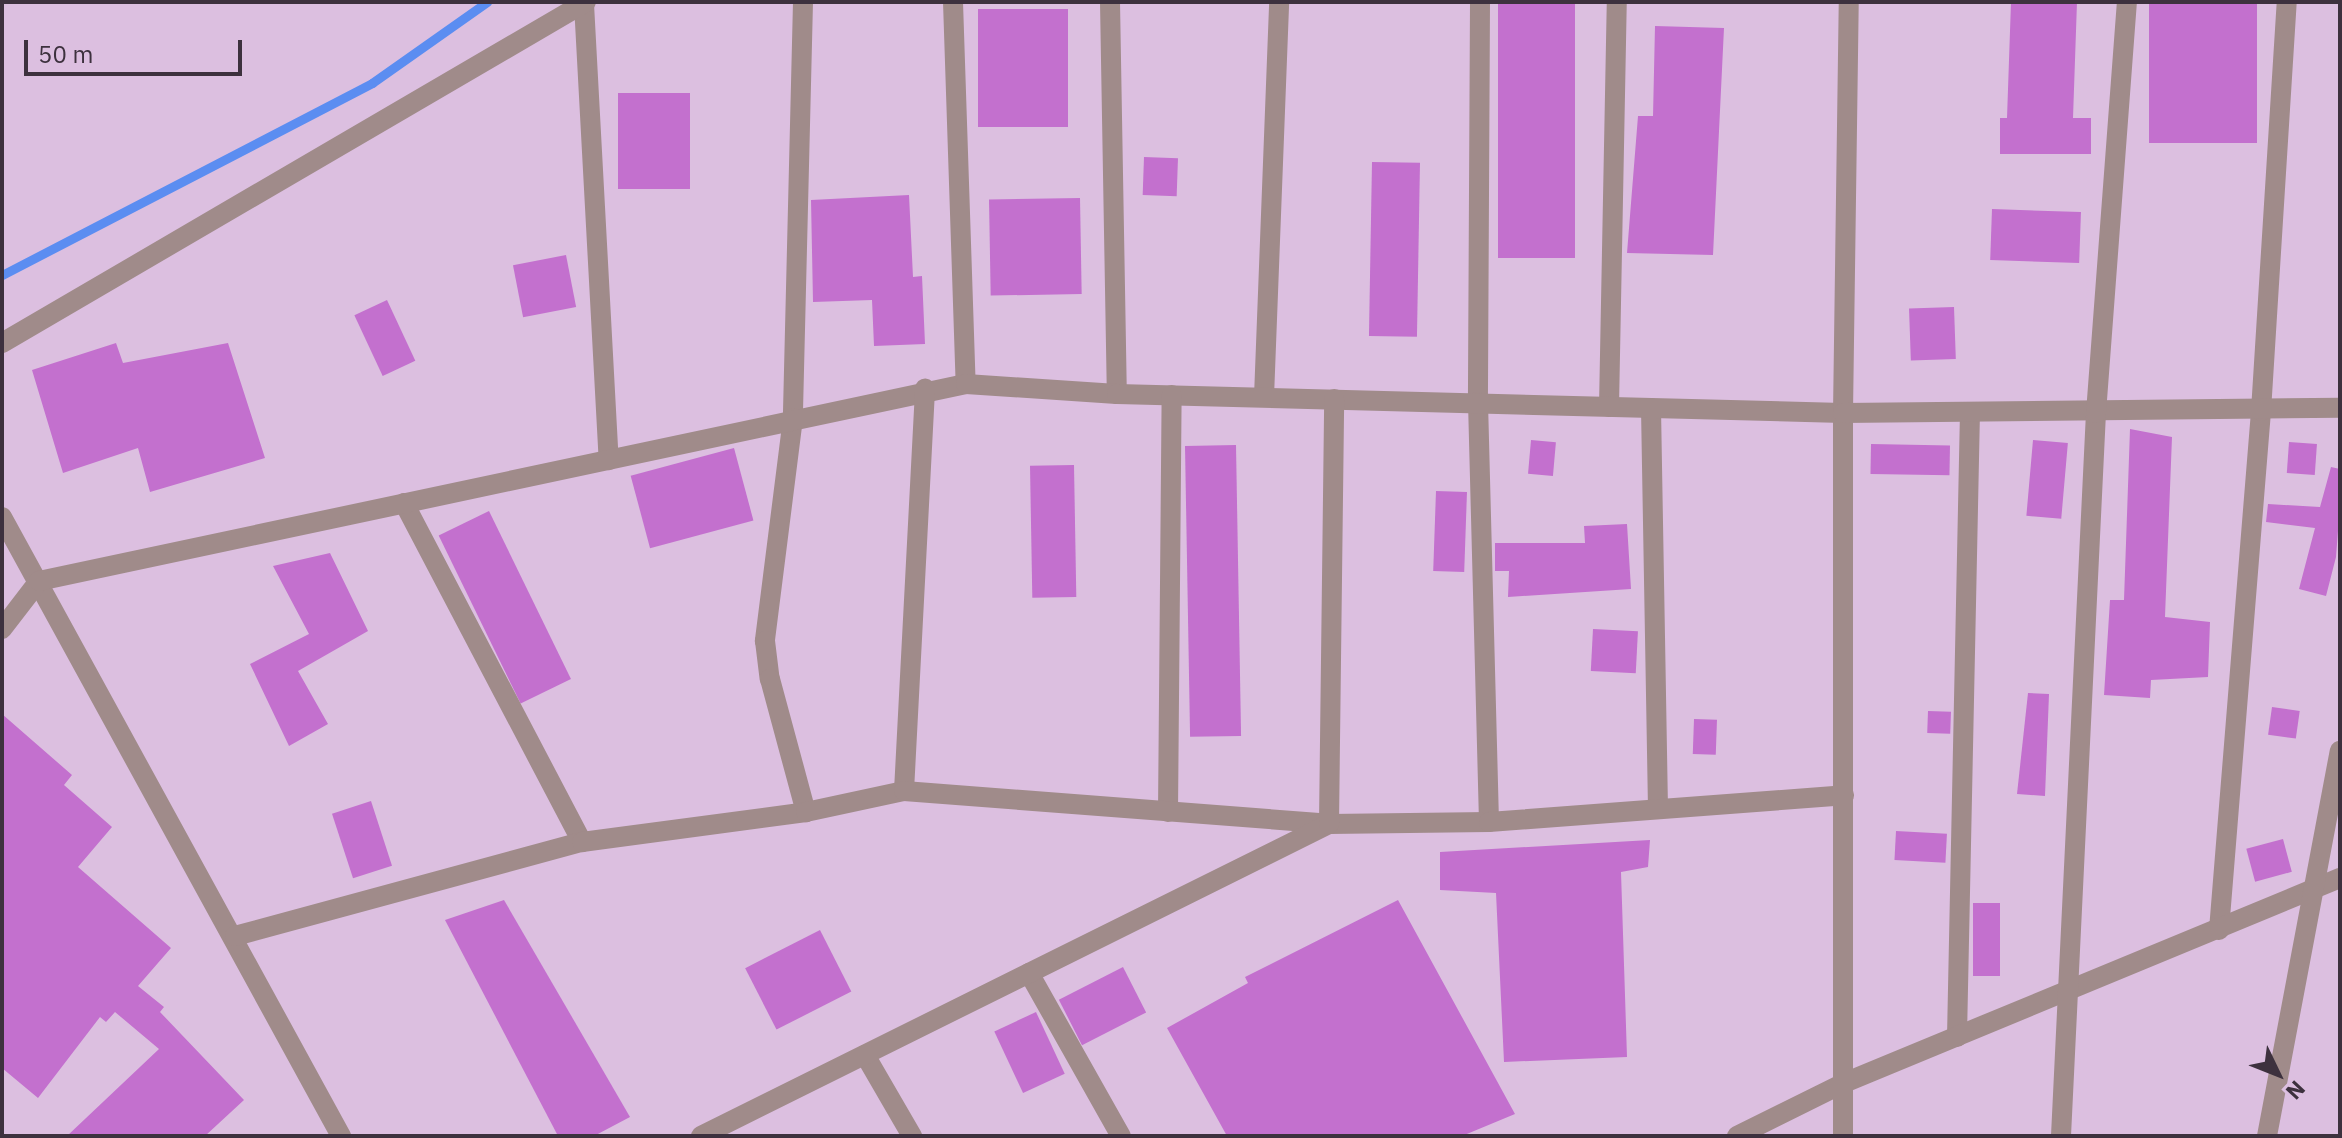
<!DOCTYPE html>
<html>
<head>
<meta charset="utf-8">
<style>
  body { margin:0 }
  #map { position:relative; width:2342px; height:1138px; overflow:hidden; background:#dcbfe0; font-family:"IBM Plex Sans",sans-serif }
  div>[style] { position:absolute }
  .stream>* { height:9px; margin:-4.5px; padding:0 4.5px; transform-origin:4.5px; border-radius:4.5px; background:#5b8df1 }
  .building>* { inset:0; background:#c370ce; transform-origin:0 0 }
  .minor>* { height:20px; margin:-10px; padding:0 10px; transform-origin:10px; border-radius:10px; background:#a08b8a }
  span { translate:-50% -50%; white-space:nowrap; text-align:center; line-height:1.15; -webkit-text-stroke:7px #dcbfe0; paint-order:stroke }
  .frame { position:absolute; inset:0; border:4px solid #3d313e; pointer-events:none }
  .north { position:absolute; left:2238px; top:1034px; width:80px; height:80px; -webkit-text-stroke:6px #dcbfe0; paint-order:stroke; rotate:133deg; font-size:22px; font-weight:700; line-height:32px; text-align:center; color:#3d313e }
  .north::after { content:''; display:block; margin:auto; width:28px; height:36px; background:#3d313e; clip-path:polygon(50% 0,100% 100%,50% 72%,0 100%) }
  .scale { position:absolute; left:24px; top:40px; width:218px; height:36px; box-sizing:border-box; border:4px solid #3d313e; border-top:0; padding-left:10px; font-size:24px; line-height:28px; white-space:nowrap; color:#3d313e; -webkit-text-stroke:6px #dcbfe0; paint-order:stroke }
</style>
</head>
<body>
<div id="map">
  <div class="stream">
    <i style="left:2px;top:275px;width:417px;rotate:-27.4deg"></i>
    <i style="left:372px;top:83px;width:141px;rotate:-35.2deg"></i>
  </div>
  <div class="building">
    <i style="left:1498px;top:2px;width:77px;height:256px"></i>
    <i style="clip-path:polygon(2011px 2px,2077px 2px,2073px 118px,2091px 118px,2091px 154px,2000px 154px,2000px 118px,2007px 118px)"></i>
    <i style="left:2149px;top:2px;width:108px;height:141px"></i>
    <i style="left:1068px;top:9px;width:118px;height:90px;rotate:90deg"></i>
    <i style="clip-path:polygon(1655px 26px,1724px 28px,1713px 255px,1627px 253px,1638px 116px,1653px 116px)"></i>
    <i style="left:618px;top:93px;width:72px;height:96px"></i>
    <i style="left:1144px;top:157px;width:34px;height:38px;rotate:2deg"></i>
    <i style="left:1372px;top:162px;width:48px;height:174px;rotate:1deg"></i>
    <i style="clip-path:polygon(909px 195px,913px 277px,922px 276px,925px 344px,874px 346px,872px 300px,813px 302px,811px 200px)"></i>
    <i style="left:1080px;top:198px;width:96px;height:91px;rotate:89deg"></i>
    <i style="left:1992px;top:209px;width:89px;height:51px;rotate:2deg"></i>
    <i style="left:566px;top:255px;width:53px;height:54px;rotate:79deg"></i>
    <i style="left:387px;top:300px;width:67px;height:36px;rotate:65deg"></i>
    <i style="left:1954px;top:307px;width:52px;height:45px;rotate:88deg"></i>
    <i style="clip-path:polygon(116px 343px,123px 363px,228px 343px,265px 458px,150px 492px,138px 448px,63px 473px,32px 370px)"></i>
    <i style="clip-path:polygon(2130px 429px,2172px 437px,2165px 617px,2210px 622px,2208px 677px,2151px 680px,2150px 698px,2104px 695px,2110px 600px,2124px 600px)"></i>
    <i style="left:1531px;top:440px;width:25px;height:34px;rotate:5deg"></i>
    <i style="left:2033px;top:440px;width:35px;height:76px;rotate:5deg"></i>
    <i style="left:2289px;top:442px;width:28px;height:31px;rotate:4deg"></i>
    <i style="left:1871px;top:444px;width:79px;height:30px;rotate:1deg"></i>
    <i style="left:1236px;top:445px;width:291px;height:51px;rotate:89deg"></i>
    <i style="left:734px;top:448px;width:75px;height:107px;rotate:75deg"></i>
    <i style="left:1074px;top:465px;width:132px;height:44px;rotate:89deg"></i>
    <i style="clip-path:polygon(2331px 467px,2340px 469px,2340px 505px,2336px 557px,2326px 596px,2299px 589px,2315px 528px,2266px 522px,2268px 504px,2320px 507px)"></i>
    <i style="left:1436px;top:491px;width:31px;height:80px;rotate:2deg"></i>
    <i style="left:489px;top:511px;width:187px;height:56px;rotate:64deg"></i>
    <i style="clip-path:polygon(1627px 524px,1631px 589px,1508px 597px,1509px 571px,1495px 571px,1495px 543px,1585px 543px,1584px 526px)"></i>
    <i style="clip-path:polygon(330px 553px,368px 631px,298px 671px,328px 724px,289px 746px,250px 664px,309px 634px,273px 566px)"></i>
    <i style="left:1593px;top:629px;width:45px;height:42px;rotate:3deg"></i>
    <i style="clip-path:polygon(2028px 693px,2049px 694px,2045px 796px,2017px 794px)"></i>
    <i style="left:2272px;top:707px;width:28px;height:28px;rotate:8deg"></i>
    <i style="left:1928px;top:711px;width:23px;height:22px;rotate:2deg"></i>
    <i style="clip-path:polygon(2px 714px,72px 775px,64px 785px,112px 827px,78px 867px,171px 948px,138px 986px,164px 1007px,160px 1012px,244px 1100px,205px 1136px,67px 1136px,159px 1049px,115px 1012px,106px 1022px,100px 1017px,38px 1098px,2px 1068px)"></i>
    <i style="left:1694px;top:719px;width:23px;height:35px;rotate:2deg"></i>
    <i style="left:371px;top:801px;width:68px;height:41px;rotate:72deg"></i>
    <i style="left:1896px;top:831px;width:51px;height:29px;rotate:3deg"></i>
    <i style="left:2283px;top:839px;width:34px;height:38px;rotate:75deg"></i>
    <i style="clip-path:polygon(1650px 840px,1648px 867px,1621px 872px,1627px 1057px,1504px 1062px,1496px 893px,1440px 890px,1440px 852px)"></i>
    <i style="clip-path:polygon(504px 900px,630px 1117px,594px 1136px,558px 1136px,445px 920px)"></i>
    <i style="clip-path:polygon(1398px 900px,1515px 1114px,1462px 1136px,1227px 1136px,1167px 1028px,1248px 983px,1245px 977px)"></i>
    <i style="left:1973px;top:903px;width:27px;height:73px"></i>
    <i style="left:820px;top:930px;width:69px;height:84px;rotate:63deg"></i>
    <i style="left:1123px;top:967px;width:51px;height:72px;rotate:63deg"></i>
    <i style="left:1036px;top:1012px;width:68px;height:46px;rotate:65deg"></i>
  </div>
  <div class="minor">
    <i style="left:803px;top:2px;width:416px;rotate:91.4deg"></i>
    <i style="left:793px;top:418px;width:225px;rotate:97.2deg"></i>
    <i style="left:765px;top:641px;width:38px;rotate:83deg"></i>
    <i style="left:770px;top:679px;width:138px;rotate:74.9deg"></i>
    <i style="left:953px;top:2px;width:382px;rotate:88.1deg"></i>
    <i style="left:1110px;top:2px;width:392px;rotate:89deg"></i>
    <i style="left:1480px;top:2px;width:400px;rotate:90.3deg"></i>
    <i style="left:1478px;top:402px;width:420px;rotate:88.5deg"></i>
    <i style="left:584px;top:4px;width:457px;rotate:86.9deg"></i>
    <i style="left:2px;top:343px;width:676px;rotate:-30.28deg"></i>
    <i style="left:1264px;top:397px;width:395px;rotate:-87.8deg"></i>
    <i style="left:1609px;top:407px;width:405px;rotate:-88.9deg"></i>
    <i style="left:1651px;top:408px;width:401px;rotate:89deg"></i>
    <i style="left:404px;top:503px;width:383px;rotate:62.3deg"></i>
    <i style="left:2px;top:517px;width:706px;rotate:61.29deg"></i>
    <i style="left:2px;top:629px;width:61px;rotate:-52.4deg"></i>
    <i style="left:39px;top:581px;width:948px;rotate:-12deg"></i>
    <i style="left:966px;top:384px;width:151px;rotate:3.8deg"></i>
    <i style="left:1117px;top:394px;width:726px;rotate:1.5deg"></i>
    <i style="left:1843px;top:413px;width:411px;rotate:-89.2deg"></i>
    <i style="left:904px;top:791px;width:403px;rotate:-87deg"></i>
    <i style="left:1168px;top:812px;width:417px;rotate:-89.5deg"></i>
    <i style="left:2219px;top:930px;width:521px;rotate:-85.37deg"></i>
    <i style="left:2261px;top:411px;width:410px;rotate:-86.4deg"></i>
    <i style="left:235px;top:936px;width:360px;rotate:-15.2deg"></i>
    <i style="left:582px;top:842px;width:226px;rotate:-7.6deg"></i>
    <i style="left:806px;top:812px;width:100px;rotate:-12.1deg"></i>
    <i style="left:904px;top:791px;width:426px;rotate:4.4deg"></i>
    <i style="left:1329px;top:824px;width:160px;rotate:-0.7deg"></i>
    <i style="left:1489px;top:822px;width:356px;rotate:-4.3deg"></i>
    <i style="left:1029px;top:973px;width:187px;rotate:60.6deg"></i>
    <i style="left:1957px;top:1037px;width:624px;rotate:-88.81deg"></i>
    <i style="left:865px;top:1055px;width:94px;rotate:59.9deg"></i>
    <i style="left:701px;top:1136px;width:701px;rotate:-26.42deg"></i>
    <i style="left:1329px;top:824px;width:425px;rotate:-89.3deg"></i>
    <i style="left:1737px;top:1136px;width:119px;rotate:-26.4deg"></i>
    <i style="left:1844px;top:1083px;width:537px;rotate:-22.46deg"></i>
    <i style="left:1843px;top:1136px;width:723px;rotate:-90deg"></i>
    <i style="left:1843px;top:413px;width:497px;rotate:-0.6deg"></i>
    <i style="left:2061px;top:1136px;width:724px;rotate:-87.23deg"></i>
    <i style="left:2096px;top:413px;width:412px;rotate:-85.7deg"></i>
    <i style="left:2267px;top:1136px;width:392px;rotate:-79.3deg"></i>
  </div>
  <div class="frame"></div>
  <div class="north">N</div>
  <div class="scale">50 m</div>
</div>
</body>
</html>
